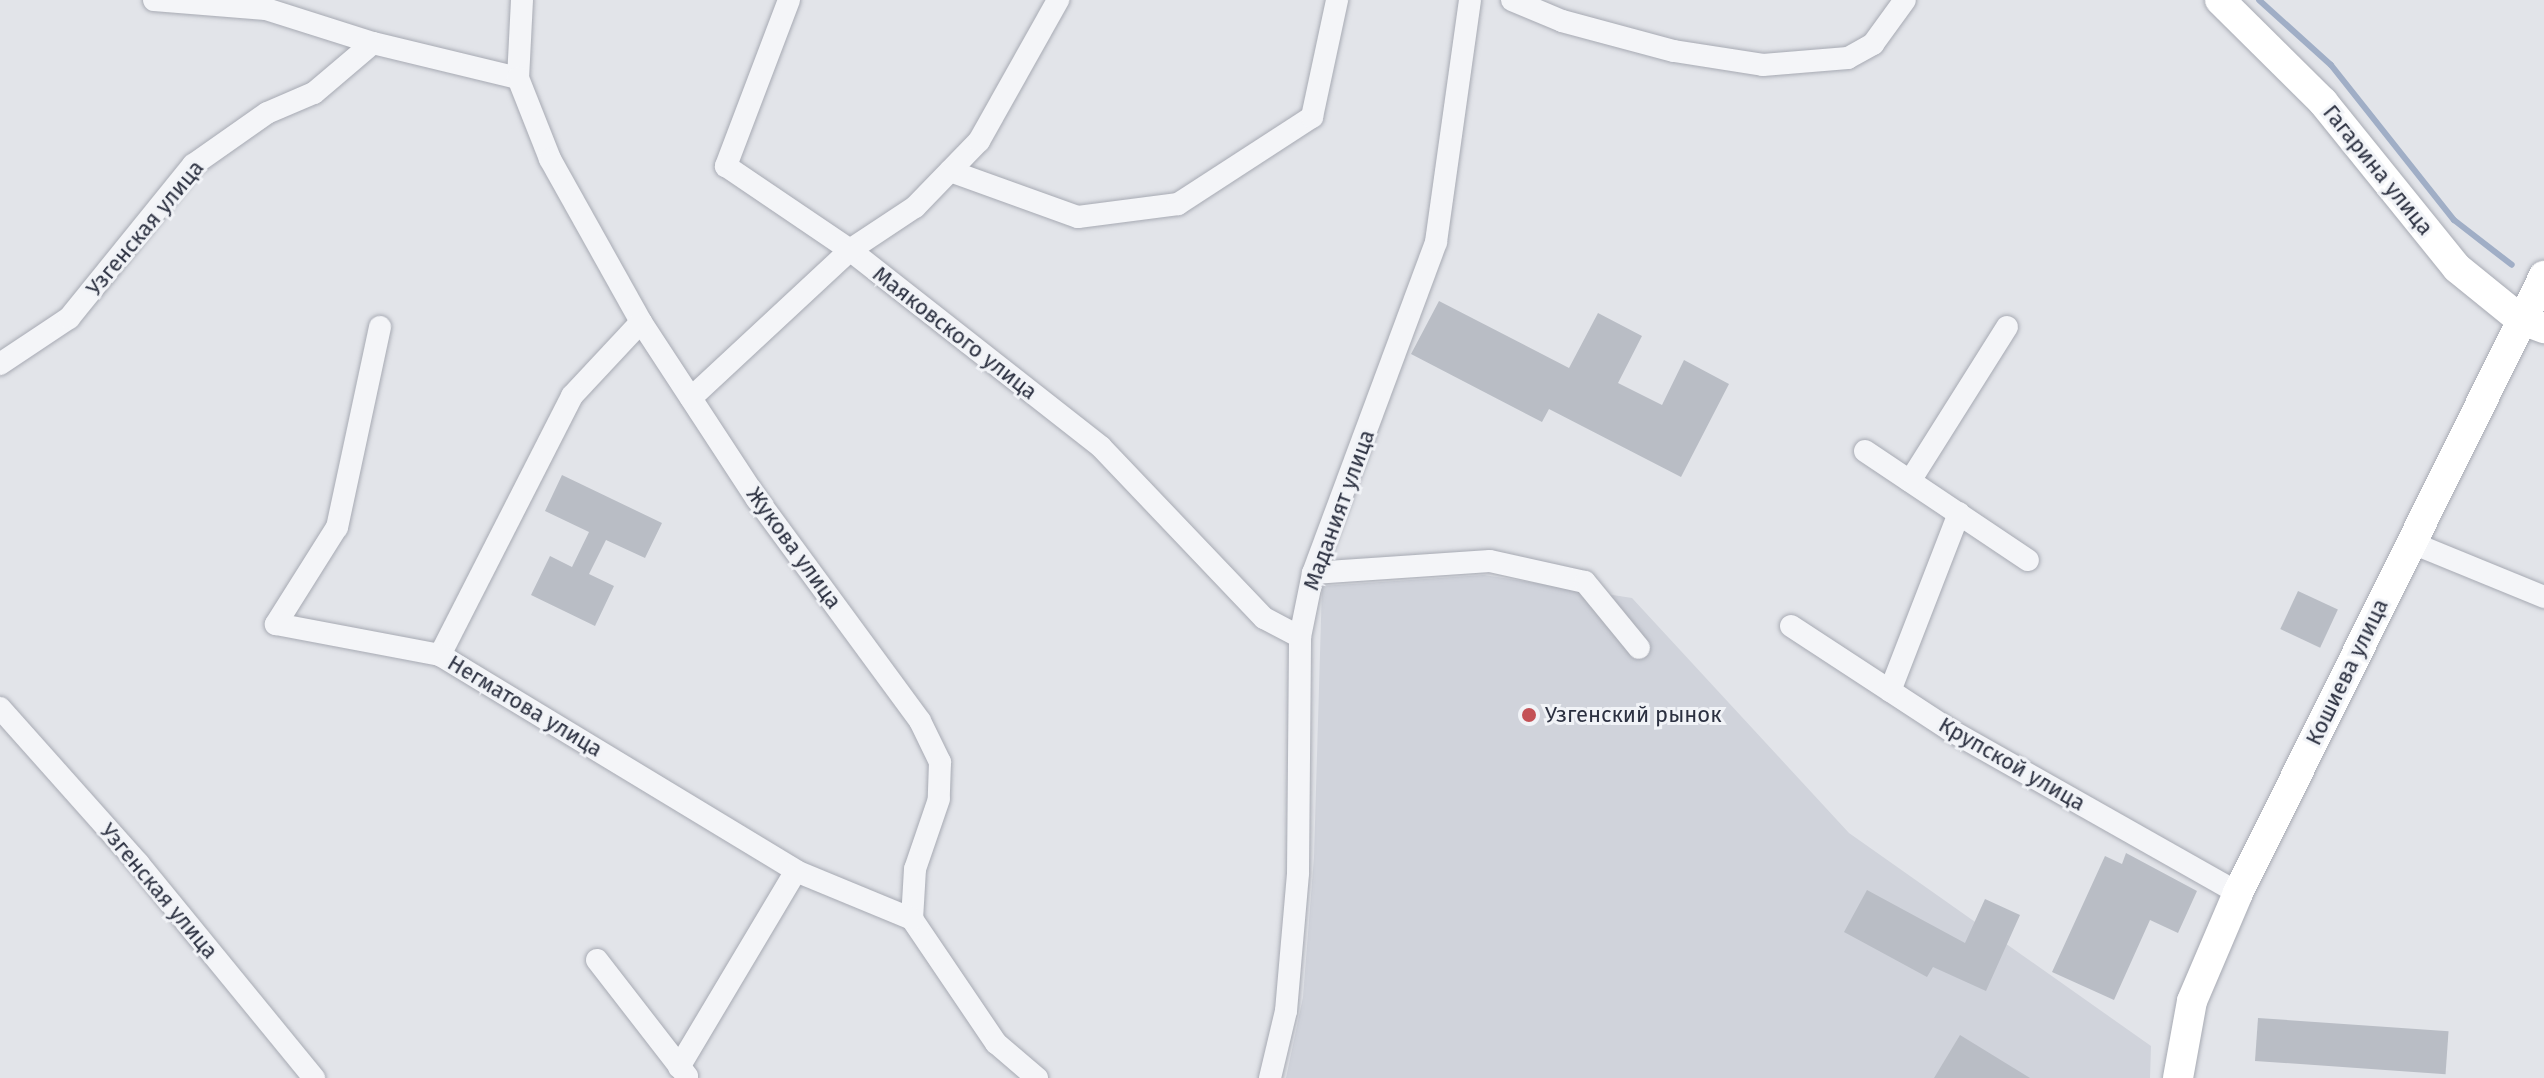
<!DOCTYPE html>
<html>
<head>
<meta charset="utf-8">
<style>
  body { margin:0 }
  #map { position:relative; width:2544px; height:1078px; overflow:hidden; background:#e2e4e9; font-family:"Fira Sans",sans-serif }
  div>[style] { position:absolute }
  .built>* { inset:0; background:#d0d3db }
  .stream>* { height:6px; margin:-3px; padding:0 3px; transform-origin:3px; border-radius:3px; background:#a0aec6 }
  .building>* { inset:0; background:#b9bdc5; transform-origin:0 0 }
  .roads { filter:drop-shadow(0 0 2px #a7aab3) drop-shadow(0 0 2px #a7aab3) }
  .street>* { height:22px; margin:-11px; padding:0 11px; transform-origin:11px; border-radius:11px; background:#f4f5f8 }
  .secondary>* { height:30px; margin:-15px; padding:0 15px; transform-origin:15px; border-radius:15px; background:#fff }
  .dots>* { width:22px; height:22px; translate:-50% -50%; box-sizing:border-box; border:4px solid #f1f3f7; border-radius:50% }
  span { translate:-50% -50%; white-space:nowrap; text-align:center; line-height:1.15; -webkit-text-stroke:6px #f1f3f7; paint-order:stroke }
  .street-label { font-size:22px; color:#2b3040 }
  .poi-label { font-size:22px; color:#2b3040 }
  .left { translate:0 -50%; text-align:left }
</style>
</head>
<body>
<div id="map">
  <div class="built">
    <i style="clip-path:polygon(1484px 575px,1632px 598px,1849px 833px,2151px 1046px,2150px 1078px,1286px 1078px,1303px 997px,1314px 857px,1322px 586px)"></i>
  </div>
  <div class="stream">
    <i style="left:2259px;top:0;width:97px;rotate:42.1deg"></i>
    <i style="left:2331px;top:65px;width:198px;rotate:51.6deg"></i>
    <i style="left:2454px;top:220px;width:73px;rotate:37.8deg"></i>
  </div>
  <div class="building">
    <i style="clip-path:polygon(1439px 301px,1569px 368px,1598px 313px,1642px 336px,1618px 383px,1662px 405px,1684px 360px,1729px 384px,1681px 477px,1549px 409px,1542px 422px,1411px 354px)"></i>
    <i style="clip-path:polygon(562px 475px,662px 523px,645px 558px,606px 540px,589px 574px,614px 586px,595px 626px,531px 595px,550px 556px,572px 567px,589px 532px,545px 511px)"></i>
    <i style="left:2298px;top:591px;width:44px;height:42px;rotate:25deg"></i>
    <i style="clip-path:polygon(2126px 853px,2197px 891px,2178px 933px,2150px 920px,2114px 1000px,2052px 972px,2105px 856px,2122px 864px)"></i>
    <i style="clip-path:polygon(1867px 890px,1965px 943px,1985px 899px,2020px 915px,1986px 991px,1933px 967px,1927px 977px,1844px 932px)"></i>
    <i style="left:2258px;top:1018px;width:191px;height:43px;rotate:4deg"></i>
    <i style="clip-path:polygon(1960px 1035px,2030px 1078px,1934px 1078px)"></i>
  </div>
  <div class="roads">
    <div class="street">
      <i style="left:154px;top:0;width:112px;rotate:4.6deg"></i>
      <i style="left:266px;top:9px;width:112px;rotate:17.6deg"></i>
      <i style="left:373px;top:43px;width:149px;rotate:13.6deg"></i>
      <i style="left:522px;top:0;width:78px;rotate:92.9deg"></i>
      <i style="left:518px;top:78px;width:87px;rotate:68.4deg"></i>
      <i style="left:550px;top:159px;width:187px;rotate:60.8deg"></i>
      <i style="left:641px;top:322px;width:212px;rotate:56.8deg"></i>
      <i style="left:757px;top:499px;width:275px;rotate:53.7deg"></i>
      <i style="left:920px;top:721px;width:46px;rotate:64deg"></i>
      <i style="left:940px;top:762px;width:37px;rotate:92deg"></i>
      <i style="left:939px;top:799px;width:74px;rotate:108.9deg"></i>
      <i style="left:915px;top:869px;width:50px;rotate:93.4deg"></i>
      <i style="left:912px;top:919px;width:150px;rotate:55.9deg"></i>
      <i style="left:996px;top:1043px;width:54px;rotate:40.5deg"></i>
      <i style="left:789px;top:0;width:178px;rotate:110.8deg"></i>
      <i style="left:726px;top:166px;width:150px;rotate:34.1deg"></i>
      <i style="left:850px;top:250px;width:319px;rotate:38.1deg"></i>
      <i style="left:1101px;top:447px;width:236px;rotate:46.4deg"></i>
      <i style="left:1264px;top:618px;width:41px;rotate:27.8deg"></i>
      <i style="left:1512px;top:0;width:54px;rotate:22.8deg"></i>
      <i style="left:1562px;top:21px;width:116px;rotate:15deg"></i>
      <i style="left:1674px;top:51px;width:90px;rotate:8.9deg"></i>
      <i style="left:1763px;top:65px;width:85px;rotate:-4.7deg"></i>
      <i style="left:1848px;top:58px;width:29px;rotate:-29deg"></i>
      <i style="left:1873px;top:44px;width:54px;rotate:-54deg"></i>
      <i style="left:950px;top:171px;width:136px;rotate:19.8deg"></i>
      <i style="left:1078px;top:217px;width:101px;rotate:-7.4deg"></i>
      <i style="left:1178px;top:204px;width:160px;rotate:-33deg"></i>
      <i style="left:1312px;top:117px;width:120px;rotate:-77.9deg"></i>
      <i style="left:641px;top:322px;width:101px;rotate:133deg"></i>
      <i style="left:572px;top:396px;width:291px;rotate:117deg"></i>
      <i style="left:440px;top:655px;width:416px;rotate:31.2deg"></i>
      <i style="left:796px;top:871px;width:126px;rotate:22.5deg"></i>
      <i style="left:380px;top:327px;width:205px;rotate:102.1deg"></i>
      <i style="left:337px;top:527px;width:115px;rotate:122.2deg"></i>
      <i style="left:276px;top:624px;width:167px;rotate:10.7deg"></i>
      <i style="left:0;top:364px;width:83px;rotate:-33.7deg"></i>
      <i style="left:69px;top:318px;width:197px;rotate:-51deg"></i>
      <i style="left:193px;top:165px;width:90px;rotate:-35.1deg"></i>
      <i style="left:267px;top:113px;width:51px;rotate:-23.1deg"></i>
      <i style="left:314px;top:93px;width:77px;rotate:-40.3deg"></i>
      <i style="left:691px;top:398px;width:217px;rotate:-42.9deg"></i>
      <i style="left:850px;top:250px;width:78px;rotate:-33.5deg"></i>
      <i style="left:915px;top:207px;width:92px;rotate:-45.9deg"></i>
      <i style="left:979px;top:141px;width:162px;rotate:-60.7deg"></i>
      <i style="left:1865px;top:451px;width:196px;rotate:33.8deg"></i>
      <i style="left:1910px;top:481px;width:182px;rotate:-57.8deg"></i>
      <i style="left:2410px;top:542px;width:145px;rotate:22.3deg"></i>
      <i style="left:1313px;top:573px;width:177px;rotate:-3.9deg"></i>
      <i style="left:1490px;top:561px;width:97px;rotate:12.5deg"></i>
      <i style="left:1585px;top:582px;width:85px;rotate:50.7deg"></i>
      <i style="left:1791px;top:626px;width:190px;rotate:33.2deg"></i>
      <i style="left:1950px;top:730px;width:331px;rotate:29.5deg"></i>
      <i style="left:1890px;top:691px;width:191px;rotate:-68.8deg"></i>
      <i style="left:0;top:708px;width:208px;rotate:48.3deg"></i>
      <i style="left:138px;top:863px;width:278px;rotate:50.7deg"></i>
      <i style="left:597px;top:960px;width:147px;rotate:52.2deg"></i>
      <i style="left:679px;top:1067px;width:228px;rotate:-59.2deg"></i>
      <i style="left:1270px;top:1078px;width:69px;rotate:-76.6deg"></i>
      <i style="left:1286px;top:1011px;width:139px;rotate:-85deg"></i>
      <i style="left:1298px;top:873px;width:236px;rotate:-89.5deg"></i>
      <i style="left:1300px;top:637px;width:65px;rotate:-78.5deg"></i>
      <i style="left:1313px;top:573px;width:353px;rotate:-69.6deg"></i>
      <i style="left:1436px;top:242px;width:244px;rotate:-82deg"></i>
    </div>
    <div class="secondary">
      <i style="left:2220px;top:0;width:145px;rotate:44.7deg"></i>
      <i style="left:2323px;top:102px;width:213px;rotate:51.1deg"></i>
      <i style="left:2457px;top:268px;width:81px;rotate:39deg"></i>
      <i style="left:2520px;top:319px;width:26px;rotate:21deg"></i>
      <i style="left:2178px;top:1078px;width:78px;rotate:-79.7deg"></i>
      <i style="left:2192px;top:1001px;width:117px;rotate:-66.9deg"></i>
      <i style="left:2238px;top:893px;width:689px;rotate:-63.62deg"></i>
    </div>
  </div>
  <div class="dots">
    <i style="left:1529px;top:715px;background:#c45156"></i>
  </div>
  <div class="street-label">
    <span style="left:2378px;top:170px;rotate:51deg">Гагарина улица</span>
    <span style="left:145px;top:228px;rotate:-50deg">Узгенская улица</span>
    <span style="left:955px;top:333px;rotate:38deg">Маяковского улица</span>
    <span style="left:1339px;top:510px;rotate:-70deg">Маданият улица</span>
    <span style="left:794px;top:548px;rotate:54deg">Жукова улица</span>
    <span style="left:2347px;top:672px;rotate:-64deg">Кошиева улица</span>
    <span style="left:525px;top:706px;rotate:31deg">Негматова улица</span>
    <span style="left:2012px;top:764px;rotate:30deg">Крупской улица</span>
    <span style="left:159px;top:891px;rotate:50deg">Узгенская улица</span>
  </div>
  <div class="poi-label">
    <span class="left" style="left:1545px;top:715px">Узгенский рынок</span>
  </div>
</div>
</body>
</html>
